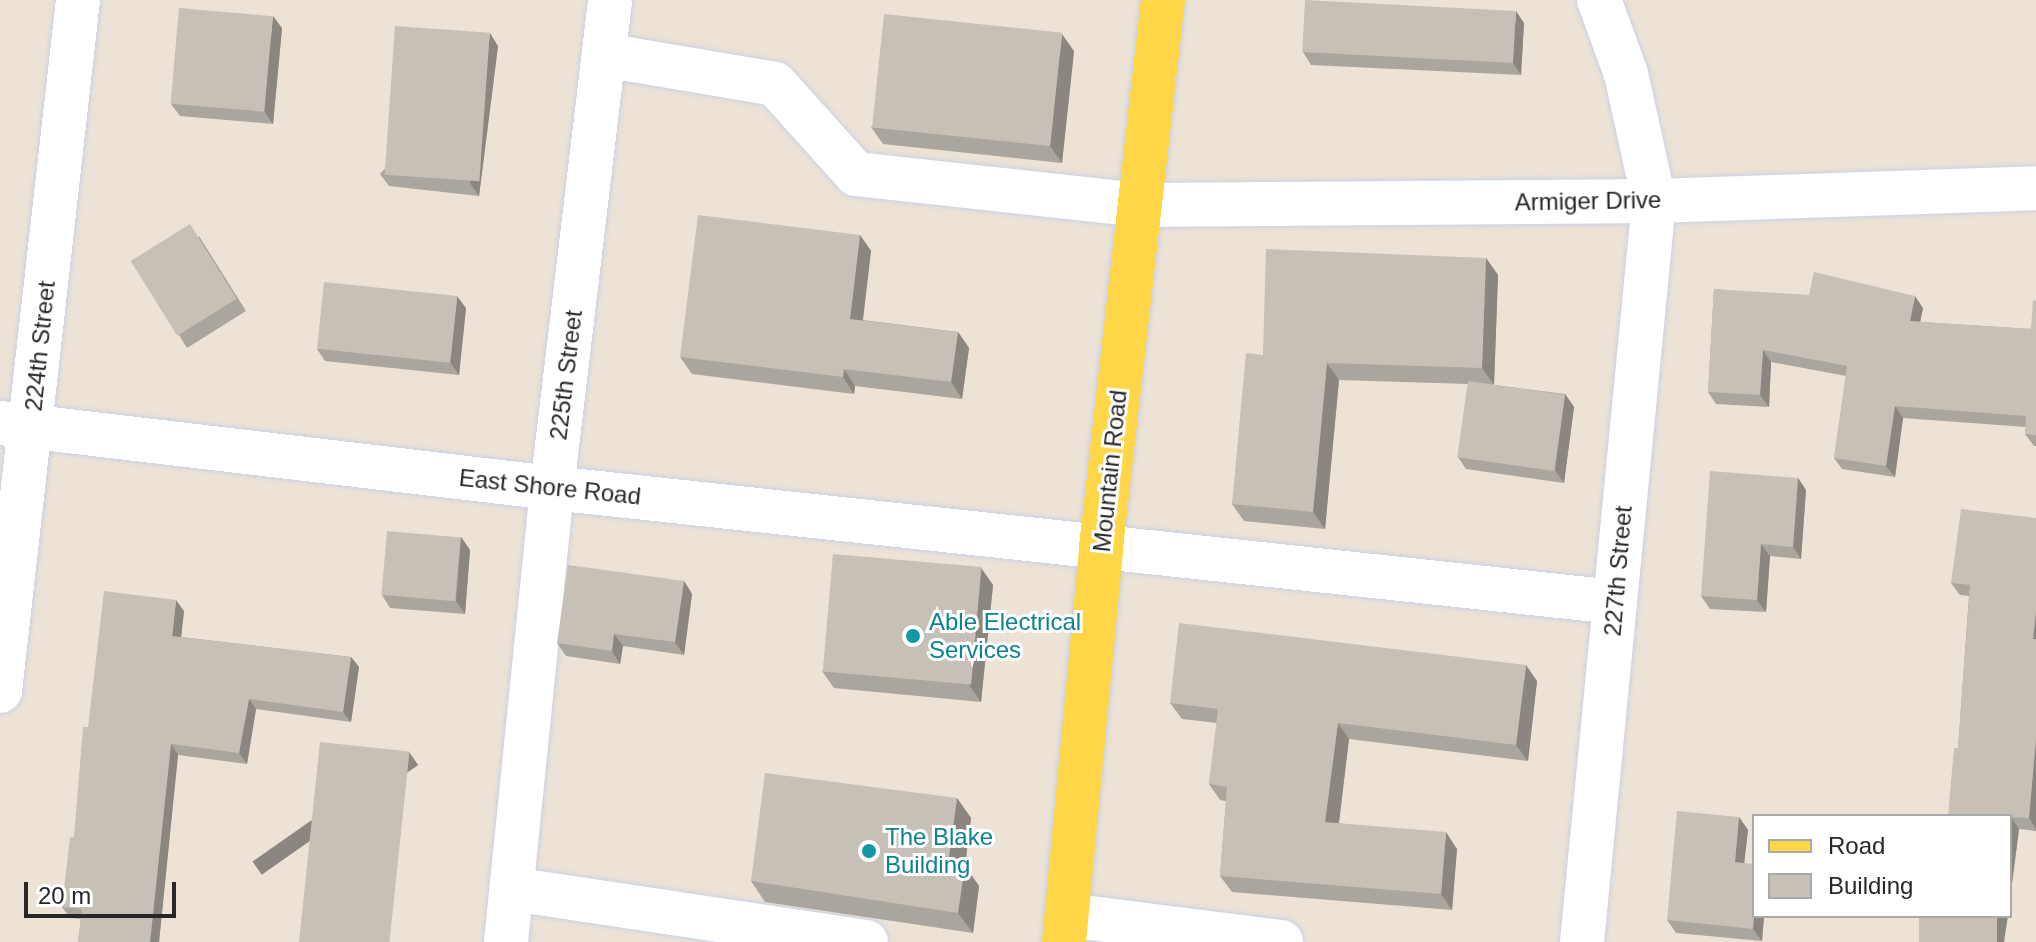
<!DOCTYPE html>
<html>
<head>
<meta charset="utf-8">
<style>
  body { margin:0 }
  #map { position:relative; width:2036px; height:942px; overflow:hidden; background:#ece3d6; font-family:Helvetica,sans-serif }
  div>[style] { position:absolute }
  .roads { filter:drop-shadow(0 0 2px #cbd0e2) drop-shadow(0 0 2px #cbd0e2) }
  .minor>* { height:44px; margin:-22px; padding:0 22px; transform-origin:22px; border-radius:22px; background:#fff }
  .major>* { height:44px; margin:-22px; padding:0 22px; transform-origin:22px; border-radius:22px; background:#fed648 }
  .wall>* { inset:0; background:#aaa59d }
  .shaded-wall>* { inset:0; background:#8b867f; transform-origin:0 0 }
  .building>* { inset:0; background:#c6c0b6; transform-origin:0 0 }
  .dots>* { width:22px; height:22px; translate:-50% -50%; box-sizing:border-box; border:4px solid #fff; border-radius:50% }
  span { translate:-50% -50%; white-space:nowrap; text-align:center; line-height:1.15; -webkit-text-stroke:6px #fff; paint-order:stroke }
  .street-label { font-size:24px; color:#272727 }
  .culture-label { font-size:24px; color:#0d838f }
  .left { translate:0 -50%; text-align:left }
  .legend { position:absolute; left:1752px; top:814px; width:260px; height:104px; box-sizing:border-box; background:#fff; border:2px solid #a9a9a9; margin:0; padding:10px 14px; list-style:none; font-size:24px; color:#272727 }
  .legend li { display:flex; align-items:center; gap:16px; height:40px }
  .legend b { width:40px; border:2px solid #a9a9a9 }
  .scale { position:absolute; left:24px; top:882px; width:152px; height:36px; box-sizing:border-box; border:4px solid #272727; border-top:0; padding-left:10px; font-size:24px; line-height:28px; white-space:nowrap; color:#272727; -webkit-text-stroke:6px #fff; paint-order:stroke }
</style>
</head>
<body>
<div id="map">
  <div class="roads">
    <div class="minor">
      <i style="left:604px;top:55px;width:173px;rotate:9.6deg"></i>
      <i style="left:775px;top:84px;width:121px;rotate:48deg"></i>
      <i style="left:856px;top:174px;width:286px;rotate:6.2deg"></i>
      <i style="left:1140px;top:205px;width:514px;rotate:-0.45deg"></i>
      <i style="left:1654px;top:201px;width:382px;rotate:-1.9deg"></i>
      <i style="left:0;top:423px;width:556px;rotate:6.72deg"></i>
      <i style="left:552px;top:488px;width:1069px;rotate:6.12deg"></i>
      <i style="left:0;top:691px;width:695px;rotate:-83.56deg"></i>
      <i style="left:512px;top:889px;width:358px;rotate:8.5deg"></i>
      <i style="left:1067px;top:915px;width:216px;rotate:7.2deg"></i>
      <i style="left:506px;top:942px;width:456px;rotate:-84.2deg"></i>
      <i style="left:552px;top:488px;width:491px;rotate:-83.2deg"></i>
      <i style="left:1582px;top:942px;width:744px;rotate:-84.45deg"></i>
      <i style="left:1654px;top:201px;width:130px;rotate:-102.4deg"></i>
      <i style="left:1626px;top:74px;width:79px;rotate:-110deg"></i>
    </div>
    <div class="major">
      <i style="left:1064px;top:942px;width:397px;rotate:-84.6deg"></i>
      <i style="left:1101px;top:547px;width:551px;rotate:-83.53deg"></i>
    </div>
  </div>
  <div class="wall">
    <i style="clip-path:polygon(1524px 23px,1521px 75px,1311px 65px,1303px 52px)"></i>
    <i style="clip-path:polygon(282px 28px,273px 124px,180px 116px,171px 104px)"></i>
    <i style="clip-path:polygon(498px 46px,479px 196px,389px 186px,380px 174px)"></i>
    <i style="clip-path:polygon(1074px 51px,1062px 163px,883px 144px,871px 127px)"></i>
    <i style="clip-path:polygon(860px 235px,871px 251px,863px 320px,958px 332px,969px 348px,962px 399px,855px 386px,854px 394px,692px 374px,680px 357px)"></i>
    <i style="clip-path:polygon(199px 236px,246px 311px,187px 348px,179px 335px)"></i>
    <i style="clip-path:polygon(1486px 258px,1498px 275px,1494px 385px,1565px 394px,1574px 407px,1564px 483px,1466px 469px,1458px 457px,1468px 384px,1339px 380px,1325px 529px,1244px 521px,1232px 504px,1263px 355px)"></i>
    <i style="clip-path:polygon(1714px 289px,1923px 308px,1920px 322px,2031px 329px,2036px 301px,2036px 446px,2034px 446px,2025px 434px,2026px 427px,1903px 418px,1895px 477px,1842px 469px,1834px 458px,1846px 376px,1771px 362px,1769px 407px,1716px 404px,1708px 392px)"></i>
    <i style="clip-path:polygon(466px 308px,459px 375px,325px 361px,317px 349px)"></i>
    <i style="clip-path:polygon(1798px 478px,1806px 490px,1801px 559px,1770px 556px,1766px 612px,1710px 609px,1701px 596px)"></i>
    <i style="clip-path:polygon(2036px 518px,2036px 831px,2019px 829px,2010px 899px,2010px 816px,1958px 748px,1969px 596px,1960px 595px,1951px 583px)"></i>
    <i style="clip-path:polygon(461px 537px,470px 550px,465px 614px,390px 608px,382px 595px)"></i>
    <i style="clip-path:polygon(981px 568px,993px 585px,981px 702px,834px 688px,822px 671px)"></i>
    <i style="clip-path:polygon(684px 581px,692px 594px,684px 655px,623px 646px,620px 664px,566px 656px,557px 643px)"></i>
    <i style="clip-path:polygon(184px 611px,181px 637px,351px 657px,359px 667px,351px 722px,256px 709px,247px 764px,178px 755px,159px 942px,78px 942px,81px 919px,70px 918px,62px 907px,74px 837px)"></i>
    <i style="clip-path:polygon(1537px 681px,1528px 761px,1349px 739px,1339px 823px,1457px 849px,1452px 910px,1232px 892px,1220px 876px,1226px 801px,1220px 800px,1209px 784px,1217px 723px,1182px 719px,1170px 703px)"></i>
    <i style="clip-path:polygon(957px 798px,971px 818px,965px 866px,979px 886px,973px 933px,765px 902px,751px 881px)"></i>
    <i style="clip-path:polygon(1739px 817px,1748px 830px,1744px 863px,1754px 916px,1764px 916px,1762px 941px,1676px 933px,1667px 920px)"></i>
  </div>
  <div class="shaded-wall">
    <i style="clip-path:polygon(1516px 11px,1524px 23px,1521px 75px,1513px 63px)"></i>
    <i style="clip-path:polygon(273px 16px,282px 28px,273px 124px,264px 111px)"></i>
    <i style="clip-path:polygon(490px 33px,498px 46px,479px 196px,470px 183px)"></i>
    <i style="clip-path:polygon(1062px 34px,1074px 51px,1062px 163px,1050px 146px)"></i>
    <i style="clip-path:polygon(860px 235px,871px 251px,861px 335px,850px 319px)"></i>
    <i style="clip-path:polygon(1486px 258px,1498px 275px,1494px 385px,1482px 368px)"></i>
    <i style="clip-path:polygon(457px 296px,466px 308px,459px 375px,450px 362px)"></i>
    <i style="clip-path:polygon(1915px 296px,1923px 308px,1918px 333px,1910px 321px)"></i>
    <i style="clip-path:polygon(958px 332px,969px 348px,962px 399px,951px 382px)"></i>
    <i style="clip-path:polygon(1763px 350px,1771px 362px,1769px 407px,1760px 395px)"></i>
    <i style="clip-path:polygon(1327px 363px,1339px 380px,1325px 529px,1313px 512px)"></i>
    <i style="clip-path:polygon(844px 369px,855px 386px,854px 394px,843px 377px)"></i>
    <i style="clip-path:polygon(1565px 394px,1574px 407px,1564px 483px,1555px 470px)"></i>
    <i style="clip-path:polygon(1895px 406px,1903px 418px,1895px 477px,1886px 466px)"></i>
    <i style="clip-path:polygon(1798px 478px,1806px 490px,1801px 559px,1793px 547px)"></i>
    <i style="clip-path:polygon(461px 537px,470px 550px,465px 614px,456px 601px)"></i>
    <i style="clip-path:polygon(1761px 544px,1770px 556px,1766px 612px,1757px 600px)"></i>
    <i style="clip-path:polygon(981px 568px,993px 585px,981px 702px,969px 685px)"></i>
    <i style="clip-path:polygon(684px 581px,692px 594px,684px 655px,675px 642px)"></i>
    <i style="clip-path:polygon(176px 600px,184px 611px,180px 647px,172px 636px)"></i>
    <i style="clip-path:polygon(2036px 611px,2036px 643px,2033px 639px)"></i>
    <i style="clip-path:polygon(614px 634px,623px 646px,620px 664px,612px 651px)"></i>
    <i style="clip-path:polygon(351px 657px,359px 667px,351px 722px,343px 712px)"></i>
    <i style="clip-path:polygon(1526px 665px,1537px 681px,1528px 761px,1516px 745px)"></i>
    <i style="clip-path:polygon(249px 699px,256px 709px,247px 764px,239px 753px)"></i>
    <i style="clip-path:polygon(1338px 723px,1349px 739px,1337px 838px,1325px 822px)"></i>
    <i style="clip-path:polygon(2036px 738px,2036px 829px,2029px 818px)"></i>
    <i style="clip-path:polygon(171px 744px,178px 755px,159px 942px,150px 942px)"></i>
    <i style="left:409px;top:752px;width:16px;height:191px;rotate:55deg"></i>
    <i style="clip-path:polygon(957px 798px,971px 818px,965px 866px,979px 886px,973px 933px,958px 913px,948px 864px)"></i>
    <i style="clip-path:polygon(1739px 817px,1748px 830px,1743px 874px,1735px 862px)"></i>
    <i style="clip-path:polygon(2011px 817px,2019px 829px,2010px 899px,2010px 821px)"></i>
    <i style="clip-path:polygon(1446px 832px,1457px 849px,1452px 910px,1441px 894px)"></i>
    <i style="clip-path:polygon(1754px 916px,1764px 916px,1762px 941px,1753px 929px)"></i>
    <i style="clip-path:polygon(1997px 916px,2008px 916px,2004px 942px,1994px 942px)"></i>
  </div>
  <div class="building">
    <i style="left:1305px;top:0;width:211px;height:52px;rotate:3deg"></i>
    <i style="left:179px;top:8px;width:94px;height:96px;rotate:5deg"></i>
    <i style="left:884px;top:14px;width:179px;height:114px;rotate:6deg"></i>
    <i style="left:395px;top:26px;width:95px;height:149px;rotate:4deg"></i>
    <i style="clip-path:polygon(698px 215px,860px 235px,850px 319px,958px 332px,951px 382px,844px 369px,843px 377px,680px 357px)"></i>
    <i style="left:190px;top:224px;width:88px;height:70px;rotate:58deg"></i>
    <i style="clip-path:polygon(1266px 249px,1486px 258px,1482px 368px,1327px 363px,1313px 512px,1232px 504px,1246px 353px,1263px 355px)"></i>
    <i style="clip-path:polygon(1814px 272px,1915px 296px,1910px 321px,2031px 329px,2033px 300px,2036px 301px,2036px 435px,2025px 434px,2026px 416px,1895px 406px,1886px 466px,1834px 458px,1847px 366px,1763px 350px,1760px 395px,1708px 392px,1714px 289px,1809px 295px)"></i>
    <i style="left:324px;top:282px;width:134px;height:67px;rotate:6deg"></i>
    <i style="left:1468px;top:381px;width:98px;height:77px;rotate:8deg"></i>
    <i style="clip-path:polygon(1710px 471px,1798px 478px,1793px 547px,1761px 544px,1757px 600px,1701px 596px)"></i>
    <i style="clip-path:polygon(1961px 509px,2036px 518px,2036px 611px,2033px 639px,2036px 639px,2036px 738px,2029px 818px,2011px 817px,2010px 821px,2010px 816px,1948px 816px,1954px 748px,1958px 748px,1970px 585px,1951px 583px)"></i>
    <i style="left:387px;top:531px;width:74px;height:64px;rotate:5deg"></i>
    <i style="left:833px;top:554px;width:149px;height:118px;rotate:5deg"></i>
    <i style="clip-path:polygon(568px 565px,684px 581px,675px 642px,614px 634px,612px 651px,557px 643px)"></i>
    <i style="clip-path:polygon(104px 591px,176px 600px,172px 636px,351px 657px,343px 712px,249px 699px,239px 753px,171px 744px,150px 942px,78px 942px,82px 909px,62px 907px,70px 837px,74px 837px,83px 727px,88px 727px)"></i>
    <i style="clip-path:polygon(1179px 623px,1526px 665px,1516px 745px,1338px 723px,1325px 822px,1446px 832px,1441px 894px,1220px 876px,1227px 787px,1209px 784px,1218px 709px,1170px 703px)"></i>
    <i style="left:320px;top:742px;width:90px;height:201px;rotate:6deg"></i>
    <i style="clip-path:polygon(765px 773px,957px 798px,948px 864px,965px 866px,958px 913px,751px 881px)"></i>
    <i style="clip-path:polygon(1677px 811px,1739px 817px,1735px 862px,1754px 864px,1754px 916px,1753px 929px,1667px 920px)"></i>
    <i style="left:1919px;top:916px;width:78px;height:26px"></i>
  </div>
  <div class="dots">
    <i style="left:913px;top:636px;background:#0f9aa8"></i>
    <i style="left:869px;top:851px;background:#0f9aa8"></i>
  </div>
  <div class="street-label">
    <span style="left:1588px;top:201px;rotate:-1deg">Armiger Drive</span>
    <span style="left:40px;top:346px;rotate:-84deg">224th Street</span>
    <span style="left:566px;top:375px;rotate:-83deg">225th Street</span>
    <span style="left:1110px;top:471px;rotate:-84deg">Mountain Road</span>
    <span style="left:550px;top:487px;rotate:6deg">East Shore Road</span>
    <span style="left:1618px;top:571px;rotate:-85deg">227th Street</span>
  </div>
  <div class="culture-label">
    <span class="left" style="left:929px;top:636px">Able Electrical<br>Services</span>
    <span class="left" style="left:885px;top:851px">The Blake<br>Building</span>
  </div>
  <ul class="legend">
  <li><b style="height:10px;background:#fed648"></b>Road</li>
  <li><b style="height:22px;background:#c6c0b6"></b>Building</li>
  </ul>
  <div class="scale">20 m</div>
</div>
</body>
</html>
